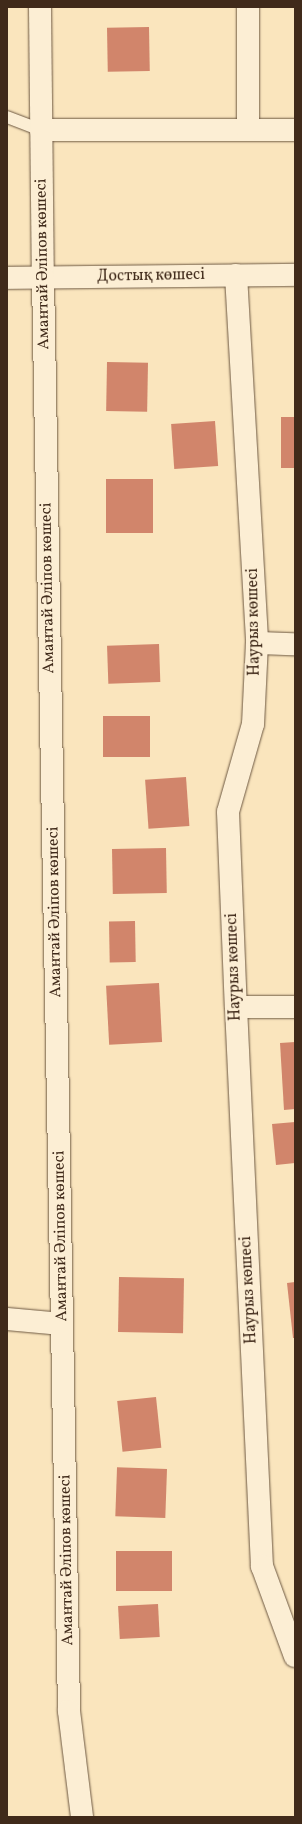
<!DOCTYPE html>
<html>
<head>
<meta charset="utf-8">
<style>
  body { margin:0 }
  #map { position:relative; width:302px; height:1824px; overflow:hidden; background:#fae5bd; font-family:Vollkorn,serif }
  div>[style] { position:absolute }
  .building>* { inset:0; background:#d1856b; transform-origin:0 0 }
  .roads { filter:drop-shadow(0 0 1px #6e5943) drop-shadow(0 0 1px #6e5943) }
  .lane>* { height:12px; margin:-6px; padding:0 6px; transform-origin:6px; border-radius:6px; background:#fceed4 }
  .street>* { height:22px; margin:-11px; padding:0 11px; transform-origin:11px; border-radius:11px; background:#fceed4 }
  .secondary>* { height:22px; margin:-11px; padding:0 11px; transform-origin:11px; border-radius:11px; background:#fceed4 }
  span { translate:-50% -50%; white-space:nowrap; text-align:center; line-height:1.15; -webkit-text-stroke:3.5px #fceed4; paint-order:stroke }
  .street-label { font-size:16px; color:#402a1a }
  .frame { position:absolute; inset:0; border:8px solid #402a1a; pointer-events:none }
</style>
</head>
<body>
<div id="map">
  <div class="building">
    <i style="left:149px;top:27px;width:44px;height:42px;rotate:89deg"></i>
    <i style="left:107px;top:362px;width:41px;height:49px;rotate:1deg"></i>
    <i style="left:281px;top:417px;width:14px;height:51px"></i>
    <i style="left:215px;top:421px;width:45px;height:44px;rotate:86deg"></i>
    <i style="left:106px;top:479px;width:47px;height:54px"></i>
    <i style="left:159px;top:644px;width:38px;height:52px;rotate:88deg"></i>
    <i style="left:103px;top:716px;width:47px;height:41px"></i>
    <i style="left:186px;top:777px;width:49px;height:41px;rotate:86deg"></i>
    <i style="left:166px;top:848px;width:45px;height:54px;rotate:89deg"></i>
    <i style="left:135px;top:921px;width:41px;height:26px;rotate:89deg"></i>
    <i style="left:159px;top:983px;width:59px;height:53px;rotate:87deg"></i>
    <i style="clip-path:polygon(295px 1042px,295px 1109px,284px 1110px,280px 1043px)"></i>
    <i style="clip-path:polygon(295px 1122px,295px 1163px,276px 1165px,272px 1124px)"></i>
    <i style="left:119px;top:1277px;width:65px;height:55px;rotate:1deg"></i>
    <i style="clip-path:polygon(295px 1282px,295px 1338px,293px 1338px,287px 1283px)"></i>
    <i style="left:156px;top:1397px;width:51px;height:39px;rotate:84deg"></i>
    <i style="left:167px;top:1469px;width:49px;height:50px;rotate:92deg"></i>
    <i style="left:172px;top:1551px;width:40px;height:56px;rotate:90deg"></i>
    <i style="left:158px;top:1604px;width:33px;height:40px;rotate:87deg"></i>
  </div>
  <div class="roads">
    <div class="lane">
      <i style="left:7px;top:117px;width:36px;rotate:21deg"></i>
    </div>
    <div class="street">
      <i style="left:41px;top:130px;width:254px"></i>
      <i style="left:248px;top:130px;width:123px;rotate:-90deg"></i>
      <i style="left:236px;top:275px;width:369px;rotate:86.7deg"></i>
      <i style="left:257px;top:643px;width:81px;rotate:92.8deg"></i>
      <i style="left:253px;top:724px;width:91px;rotate:105.9deg"></i>
      <i style="left:228px;top:812px;width:195px;rotate:87.7deg"></i>
      <i style="left:236px;top:1007px;width:560px;rotate:87.34deg"></i>
      <i style="left:262px;top:1566px;width:96px;rotate:69.9deg"></i>
      <i style="left:7px;top:278px;width:288px;rotate:-0.6deg"></i>
      <i style="left:257px;top:643px;width:38px;rotate:2deg"></i>
      <i style="left:236px;top:1007px;width:59px"></i>
      <i style="left:7px;top:1319px;width:55px;rotate:5.2deg"></i>
    </div>
    <div class="secondary">
      <i style="left:40px;top:7px;width:271px;rotate:89.4deg"></i>
      <i style="left:43px;top:278px;width:1433px;rotate:88.96deg"></i>
      <i style="left:69px;top:1711px;width:107px;rotate:83deg"></i>
    </div>
  </div>
  <div class="street-label">
    <span style="left:43px;top:264px;rotate:-91deg">Амантай Әліпов көшесі</span>
    <span style="left:151px;top:276px;rotate:-1deg">Достық көшесі</span>
    <span style="left:48px;top:588px;rotate:-91deg">Амантай Әліпов көшесі</span>
    <span style="left:254px;top:622px;rotate:-91deg">Наурыз көшесі</span>
    <span style="left:55px;top:912px;rotate:-91deg">Амантай Әліпов көшесі</span>
    <span style="left:234px;top:967px;rotate:-92deg">Наурыз көшесі</span>
    <span style="left:61px;top:1236px;rotate:-91deg">Амантай Әліпов көшесі</span>
    <span style="left:249px;top:1290px;rotate:-93deg">Наурыз көшесі</span>
    <span style="left:67px;top:1560px;rotate:-91deg">Амантай Әліпов көшесі</span>
  </div>
  <div class="frame"></div>
</div>
</body>
</html>
